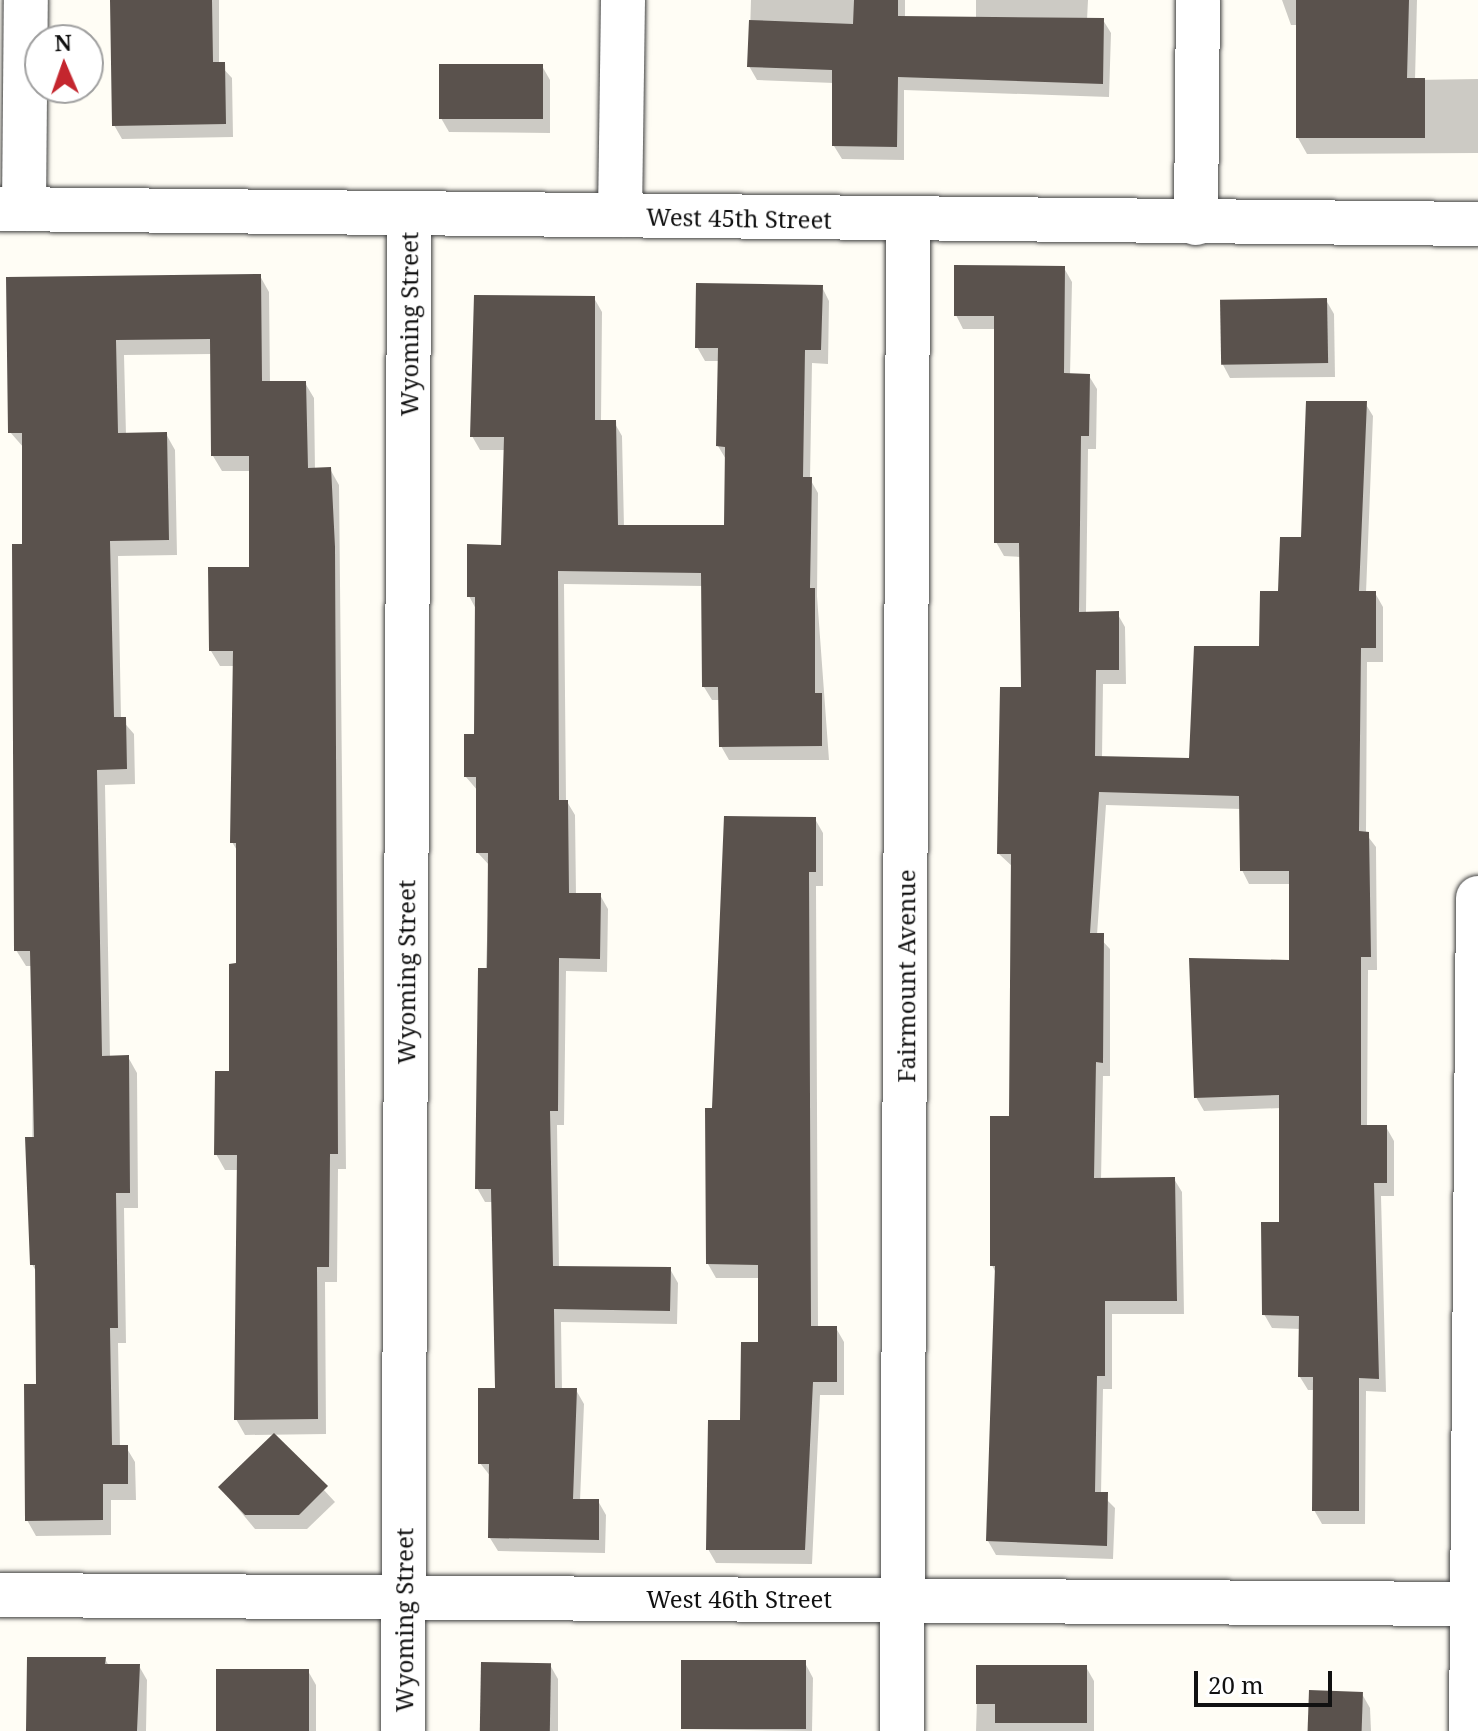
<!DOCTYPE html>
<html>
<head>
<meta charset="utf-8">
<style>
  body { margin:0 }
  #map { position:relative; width:1478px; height:1731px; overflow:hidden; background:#fffdf5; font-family:"Noto Serif",serif }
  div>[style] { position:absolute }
  .shadow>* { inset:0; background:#0003 }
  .building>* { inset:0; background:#5a524d; transform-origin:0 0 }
  .roads { filter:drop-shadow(0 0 2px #444) drop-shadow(0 0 2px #444) }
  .minor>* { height:44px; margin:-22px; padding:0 22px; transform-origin:22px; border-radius:22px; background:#fff }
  span { translate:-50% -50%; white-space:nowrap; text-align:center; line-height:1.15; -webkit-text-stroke:8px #fff; paint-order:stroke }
  .street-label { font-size:24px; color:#111 }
  .north { position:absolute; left:24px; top:24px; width:80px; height:80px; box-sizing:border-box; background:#fff; border:2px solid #a0a0a0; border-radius:50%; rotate:358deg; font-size:22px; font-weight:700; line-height:32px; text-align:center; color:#111 }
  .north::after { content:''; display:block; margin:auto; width:28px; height:36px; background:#c4262e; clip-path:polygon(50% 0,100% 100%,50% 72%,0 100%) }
  .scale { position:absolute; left:1194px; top:1671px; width:138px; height:36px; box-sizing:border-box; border:4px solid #111; border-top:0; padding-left:10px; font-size:24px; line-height:28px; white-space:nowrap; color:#111; -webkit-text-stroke:6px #fff; paint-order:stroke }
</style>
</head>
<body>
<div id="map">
  <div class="shadow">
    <i style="clip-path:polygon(111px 0,219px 0,219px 64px,232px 78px,233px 137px,122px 139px,114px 125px)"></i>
    <i style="clip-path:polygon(751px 0,905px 0,905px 19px,976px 21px,976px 0,1088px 0,1087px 20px,1103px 20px,1111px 33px,1109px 97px,904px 90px,904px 160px,842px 159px,834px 146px,834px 83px,757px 80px,749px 66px)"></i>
    <i style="clip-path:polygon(1282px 0,1417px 0,1415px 80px,1478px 79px,1478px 153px,1307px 154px,1298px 138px,1298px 25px,1291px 25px)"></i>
    <i style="clip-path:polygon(542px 66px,550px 80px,550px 133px,449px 132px,441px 118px)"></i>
    <i style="clip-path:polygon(1064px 268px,1072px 282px,1070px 376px,1089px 376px,1097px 389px,1096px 449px,1088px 449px,1086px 613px,1117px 613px,1125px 627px,1126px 684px,1103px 684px,1102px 758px,1191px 760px,1261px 648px,1303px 539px,1365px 403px,1373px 416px,1366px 593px,1375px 593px,1383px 607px,1383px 662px,1367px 662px,1366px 834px,1376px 847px,1377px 970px,1368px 970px,1367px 1127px,1386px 1127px,1394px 1141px,1394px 1196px,1381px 1196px,1386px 1392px,1366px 1391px,1365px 1524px,1322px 1524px,1314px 1510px,1315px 1390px,1308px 1390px,1300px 1377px,1301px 1329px,1272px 1328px,1264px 1314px,1281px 1224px,1281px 1108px,1204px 1111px,1196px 1097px,1291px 962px,1291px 884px,1249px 884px,1242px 870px,1241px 809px,1106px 805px,1097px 935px,1110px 949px,1110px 1076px,1103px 1076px,1101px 1180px,1174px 1179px,1182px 1192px,1184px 1314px,1112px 1314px,1112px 1389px,1103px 1389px,1101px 1494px,1115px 1508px,1113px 1559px,996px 1555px,988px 1541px,996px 1273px,992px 1265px,1011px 1118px,1013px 867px,999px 854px,1023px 689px,1021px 557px,1004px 556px,996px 542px,996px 329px,963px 329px,956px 315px)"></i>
    <i style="clip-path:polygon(260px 276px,269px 292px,270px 383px,305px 383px,314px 398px,315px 470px,330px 469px,339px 485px,346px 1169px,338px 1169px,337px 1282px,325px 1282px,326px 1434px,245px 1435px,236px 1419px,239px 1170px,225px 1170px,216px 1154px,231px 1073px,238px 965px,238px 852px,232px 842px,235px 666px,220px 666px,211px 651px,251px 569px,251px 471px,222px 471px,213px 456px,212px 354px,124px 355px,126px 435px,166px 434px,175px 450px,177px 555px,118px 556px,121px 719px,134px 734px,135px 784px,105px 785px,110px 1058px,128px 1057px,137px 1073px,138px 1208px,124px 1208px,126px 1343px,118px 1343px,120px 1447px,126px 1447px,135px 1462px,136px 1500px,111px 1500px,111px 1535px,36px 1536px,27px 1520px,38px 1386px,37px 1273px,32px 1264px,33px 966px,26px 966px,16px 950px,24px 448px,10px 432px,8px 279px)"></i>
    <i style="clip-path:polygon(822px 287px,829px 301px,828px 364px,812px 363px,810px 479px,818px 493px,817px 596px,829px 760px,729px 760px,721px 746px,721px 700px,712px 700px,704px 687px,703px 586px,564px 584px,566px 800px,575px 815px,576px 895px,600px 895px,608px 909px,607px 972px,566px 971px,564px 1125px,557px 1125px,559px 1268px,670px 1269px,678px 1283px,677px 1324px,561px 1322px,562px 1390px,576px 1390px,584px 1404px,580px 1501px,598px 1501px,606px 1515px,605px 1553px,498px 1551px,490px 1538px,491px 1477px,480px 1463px,497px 1390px,494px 1202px,485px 1202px,477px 1188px,490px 866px,478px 853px,478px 791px,466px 777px,476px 736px,477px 611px,469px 596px,503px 547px,506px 450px,480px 450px,472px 436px,594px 298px,602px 312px,601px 422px,614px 422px,622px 436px,624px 527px,726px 527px,727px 461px,718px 446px,720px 361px,705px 361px,697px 347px)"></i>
    <i style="clip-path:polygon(1326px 300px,1334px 314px,1335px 377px,1230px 378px,1222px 363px)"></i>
    <i style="clip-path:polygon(815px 819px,823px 833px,823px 886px,816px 886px,818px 1328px,836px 1328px,844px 1342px,844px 1395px,820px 1395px,812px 1564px,716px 1563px,708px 1549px,760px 1344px,760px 1278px,716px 1278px,708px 1264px,714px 1110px)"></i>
    <i style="clip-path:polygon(274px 1436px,335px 1502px,307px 1529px,255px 1529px,220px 1487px)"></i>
    <i style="clip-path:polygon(105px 1659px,109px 1666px,139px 1666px,147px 1680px,146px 1731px,28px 1731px)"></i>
    <i style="clip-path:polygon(805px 1663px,813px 1678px,812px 1731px,682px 1729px)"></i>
    <i style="clip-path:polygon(550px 1665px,558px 1679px,558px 1731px,482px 1731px)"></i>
    <i style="clip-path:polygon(978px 1667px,1086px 1667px,1094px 1681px,1094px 1731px,976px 1731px)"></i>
    <i style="clip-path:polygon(308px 1671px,316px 1685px,316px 1731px,218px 1731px)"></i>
    <i style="clip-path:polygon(1362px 1694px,1370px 1708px,1371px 1731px,1310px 1731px)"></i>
  </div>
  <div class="building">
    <i style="clip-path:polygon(110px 0,212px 0,213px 62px,225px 62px,226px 124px,112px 126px)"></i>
    <i style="clip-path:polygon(854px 0,898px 0,898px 16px,1104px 18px,1103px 84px,898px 77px,897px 147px,832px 146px,832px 70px,747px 67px,749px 20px,853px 24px)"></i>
    <i style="clip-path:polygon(1296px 0,1409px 0,1407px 78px,1425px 78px,1425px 138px,1296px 138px)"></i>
    <i style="left:439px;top:64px;width:104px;height:55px"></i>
    <i style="clip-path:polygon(954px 265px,1065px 266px,1064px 373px,1090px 374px,1089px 436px,1081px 436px,1079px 612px,1119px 611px,1119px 670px,1096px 670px,1095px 756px,1189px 758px,1194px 646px,1259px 646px,1260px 591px,1278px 591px,1280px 537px,1301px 537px,1306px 401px,1367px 401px,1359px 591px,1376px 591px,1376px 648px,1361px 648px,1359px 831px,1369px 832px,1371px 957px,1361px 957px,1361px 1125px,1387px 1125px,1387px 1183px,1374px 1183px,1379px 1379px,1359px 1378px,1359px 1511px,1312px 1511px,1313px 1377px,1298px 1377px,1299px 1316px,1262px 1315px,1261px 1222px,1279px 1222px,1279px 1095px,1194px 1098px,1189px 958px,1289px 960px,1289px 871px,1240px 871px,1239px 796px,1099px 792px,1090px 933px,1104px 933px,1103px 1063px,1096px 1062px,1094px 1178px,1175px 1177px,1177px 1301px,1105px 1301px,1105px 1376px,1097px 1376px,1095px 1492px,1108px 1492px,1107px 1546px,986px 1541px,995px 1266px,990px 1266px,990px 1116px,1009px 1116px,1011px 854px,997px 854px,1000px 687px,1021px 687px,1019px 543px,994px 543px,994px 316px,954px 316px)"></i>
    <i style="clip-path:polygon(261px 274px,262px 381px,306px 381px,308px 468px,331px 467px,335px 547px,338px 1154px,330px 1154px,329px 1267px,317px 1267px,318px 1419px,234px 1420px,237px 1155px,214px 1155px,215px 1071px,229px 1071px,229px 964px,236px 963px,236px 843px,230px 843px,233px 651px,209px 651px,208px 567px,249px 567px,249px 456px,211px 456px,210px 339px,116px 340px,118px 433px,167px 432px,169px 540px,110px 541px,114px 717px,126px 717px,127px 769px,97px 770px,102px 1056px,129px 1055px,130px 1193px,116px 1193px,118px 1328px,110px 1328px,112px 1445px,128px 1445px,128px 1484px,103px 1484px,103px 1520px,25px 1521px,24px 1384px,36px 1384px,35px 1265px,30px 1265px,25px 1137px,34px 1137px,30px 951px,14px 951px,12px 544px,22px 544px,22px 433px,8px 433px,6px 277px)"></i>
    <i style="clip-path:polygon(696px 283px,823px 285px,821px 350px,805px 350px,803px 477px,812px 477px,810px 588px,815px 588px,815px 693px,822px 693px,822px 746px,719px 747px,718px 687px,702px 687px,701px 573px,558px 571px,559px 800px,568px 800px,569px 893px,601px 893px,600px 959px,559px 958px,558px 1111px,550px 1111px,553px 1266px,671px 1267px,670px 1311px,554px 1309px,555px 1388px,577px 1388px,573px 1499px,599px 1499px,599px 1540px,488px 1538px,489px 1464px,478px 1464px,478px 1388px,495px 1388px,491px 1189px,475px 1189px,478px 968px,487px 968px,488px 853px,476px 853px,476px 777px,464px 777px,464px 734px,474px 734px,475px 597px,467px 597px,467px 544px,501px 545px,504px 437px,470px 437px,474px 295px,595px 296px,595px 420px,616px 420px,618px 525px,724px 525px,725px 447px,716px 446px,718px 348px,695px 348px)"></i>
    <i style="left:1327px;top:298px;width:65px;height:107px;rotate:89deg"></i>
    <i style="clip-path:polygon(724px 816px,816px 817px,816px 872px,809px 872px,811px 1326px,837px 1326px,837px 1382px,813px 1382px,805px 1550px,706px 1550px,708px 1420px,740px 1420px,741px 1342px,758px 1342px,758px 1265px,706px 1264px,705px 1108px,712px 1108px)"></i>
    <i style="clip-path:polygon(274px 1433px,328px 1486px,299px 1515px,245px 1515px,218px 1487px)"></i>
    <i style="clip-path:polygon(27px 1657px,106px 1657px,105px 1664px,140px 1664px,137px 1731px,26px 1731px)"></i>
    <i style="left:681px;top:1660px;width:125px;height:69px"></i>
    <i style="left:481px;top:1662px;width:70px;height:69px;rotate:1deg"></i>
    <i style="clip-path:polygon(976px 1665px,1087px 1665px,1087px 1723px,995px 1723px,995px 1704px,976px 1704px)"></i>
    <i style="left:216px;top:1669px;width:93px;height:62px"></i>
    <i style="left:1309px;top:1690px;width:54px;height:41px;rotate:2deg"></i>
  </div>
  <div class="roads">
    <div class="minor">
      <i style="left:0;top:209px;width:1478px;rotate:0.58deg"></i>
      <i style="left:24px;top:209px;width:209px;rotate:-89.5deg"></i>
      <i style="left:620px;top:215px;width:215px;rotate:-89.2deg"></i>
      <i style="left:1196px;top:223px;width:223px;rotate:-89.5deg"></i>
      <i style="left:0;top:1595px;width:1478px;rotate:0.35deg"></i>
      <i style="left:403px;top:1731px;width:1518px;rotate:-89.77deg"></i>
      <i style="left:902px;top:1731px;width:1510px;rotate:-89.77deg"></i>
      <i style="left:1471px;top:1731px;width:833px;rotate:-89.52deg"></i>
    </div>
  </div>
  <div class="street-label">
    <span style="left:739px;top:218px;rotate:1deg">West 45th Street</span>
    <span style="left:409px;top:324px;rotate:-90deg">Wyoming Street</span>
    <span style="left:406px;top:972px;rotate:-90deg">Wyoming Street</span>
    <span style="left:906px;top:976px;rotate:-90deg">Fairmount Avenue</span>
    <span style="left:739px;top:1599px">West 46th Street</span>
    <span style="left:404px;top:1620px;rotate:-90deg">Wyoming Street</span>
  </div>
  <div class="north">N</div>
  <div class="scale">20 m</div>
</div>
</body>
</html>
